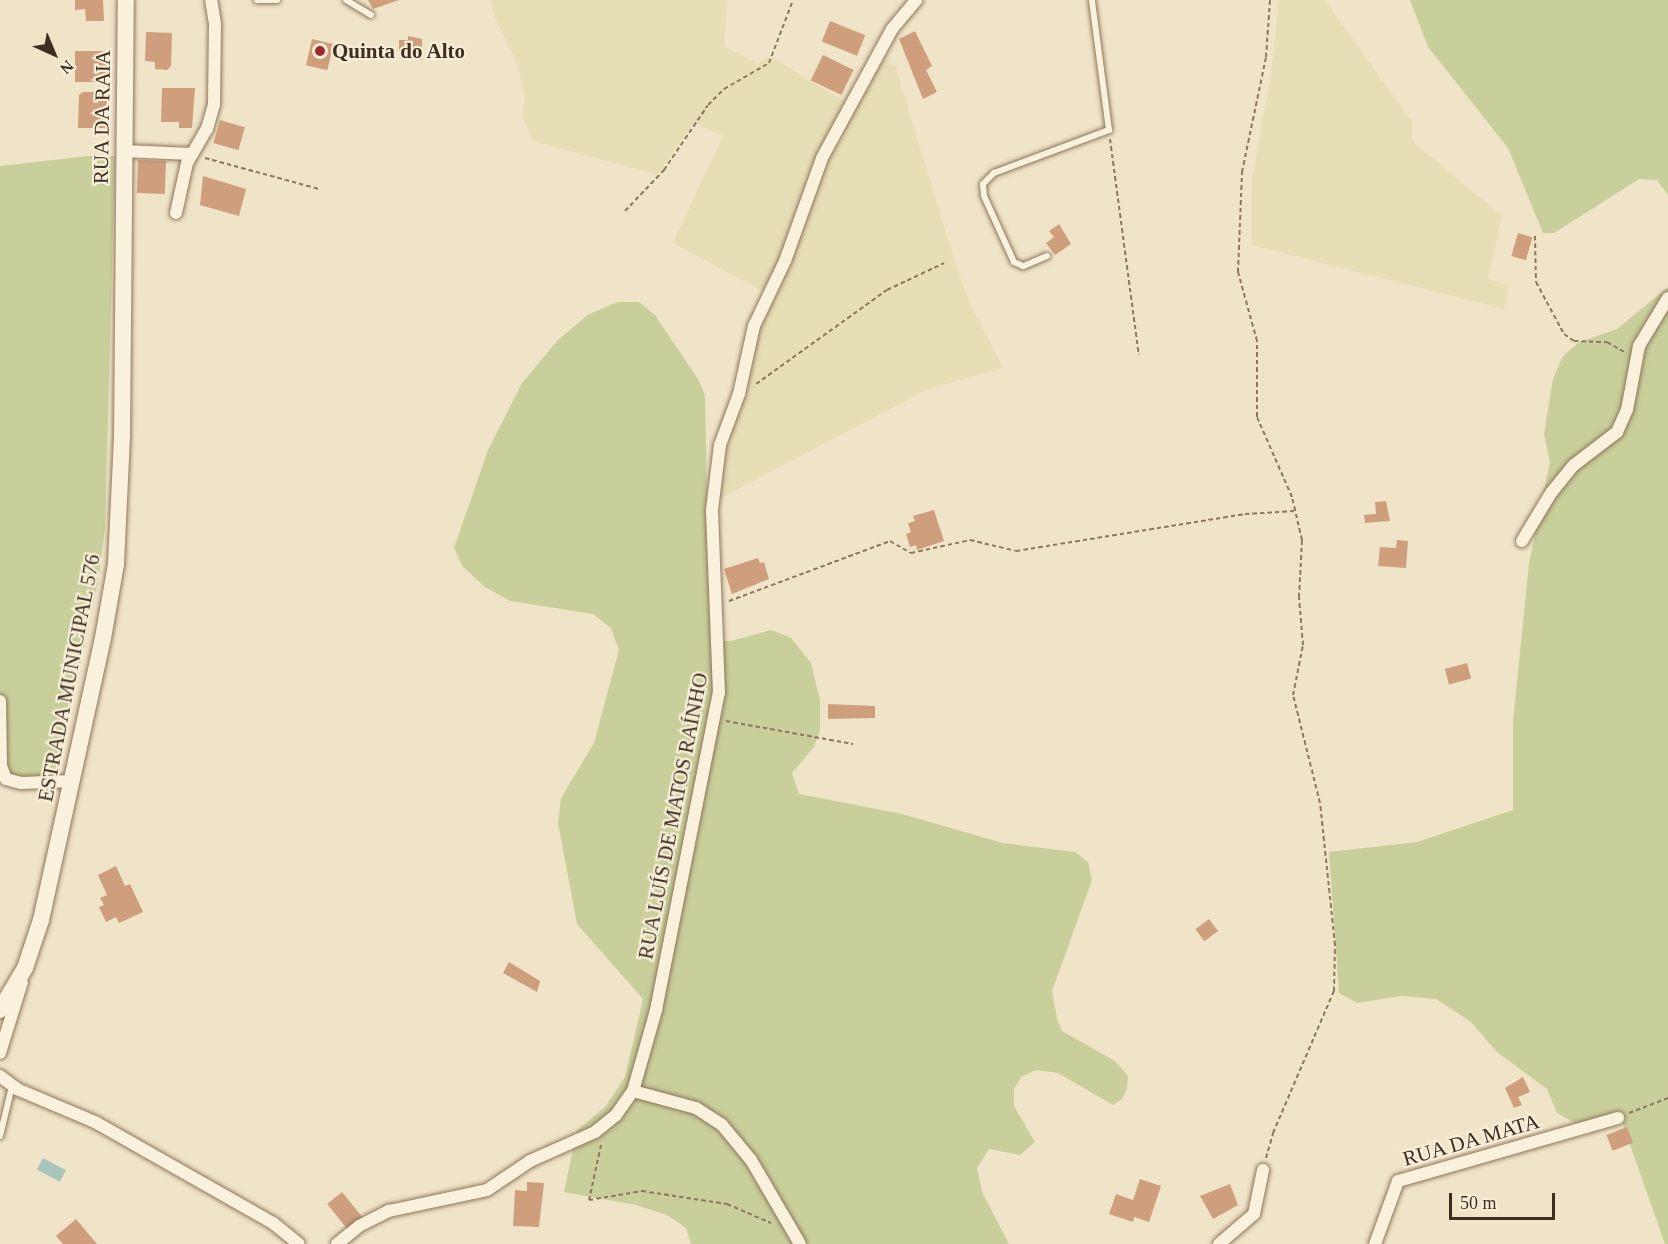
<!DOCTYPE html>
<html>
<head>
<meta charset="utf-8">
<style>
  body { margin:0 }
  #map { position:relative; width:1668px; height:1244px; overflow:hidden; background:#f0e4c8; font-family:"Times New Roman",serif }
  div>[style] { position:absolute }
  .farmland>* { inset:0; background:#e6deb5 }
  .green>* { inset:0; background:#c9cf9b }
  .water>* { inset:0; background:#a9c4bc; transform-origin:0 0 }
  .building>* { inset:0; background:#cf9f7d; transform-origin:0 0 }
  .path>* { height:2px; margin-top:-1px; transform-origin:0; background:repeating-linear-gradient(90deg,#8d765c 0 4.5px,transparent 0 7.5px) }
  .roads { filter:drop-shadow(0 0 2px #8d765c) drop-shadow(0 0 2px #8d765c) }
  .service>* { height:6px; margin:-3px; padding:0 3px; transform-origin:3px; border-radius:3px; background:#faf1dc }
  .minor>* { height:12px; margin:-6px; padding:0 6px; transform-origin:6px; border-radius:6px; background:#faf1dc }
  .secondary>* { height:16px; margin:-8px; padding:0 8px; transform-origin:8px; border-radius:8px; background:#faf1dc }
  .dots>* { width:16px; height:16px; translate:-50% -50%; box-sizing:border-box; border:3px solid #f7eed8; border-radius:50% }
  span { translate:-50% -50%; white-space:nowrap; text-align:center; line-height:1.15; -webkit-text-stroke:4.5px #f7eed8; paint-order:stroke }
  .poi-label { font-size:21px; color:#3d2e20; font-weight:700 }
  .left { translate:0 -50%; text-align:left }
  .street-label { font-size:21px; color:#3d2e20 }
  .north { position:absolute; left:24px; top:24px; width:60px; height:60px; -webkit-text-stroke:4px #f7eed8; paint-order:stroke; rotate:136deg; font-size:16px; font-weight:700; line-height:24px; text-align:center; color:#3d2e20 }
  .north::after { content:''; display:block; margin:auto; width:21px; height:27px; background:#3d2e20; clip-path:polygon(50% 0,100% 100%,50% 72%,0 100%) }
  .scale { position:absolute; left:1449px; top:1193px; width:106px; height:27px; box-sizing:border-box; border:3px solid #3d2e20; border-top:0; padding-left:8px; font-size:18px; line-height:21px; white-space:nowrap; color:#3d2e20; -webkit-text-stroke:4px #f7eed8; paint-order:stroke }
</style>
</head>
<body>
<div id="map">
  <div class="farmland">
    <i style="clip-path:polygon(491px 0,727px 0,724px 46px,757px 63px,770px 56px,854px 107px,882px 60px,895px 65px,954px 259px,971px 306px,1003px 368px,928px 389px,719px 499px,723px 454px,747px 395px,766px 293px,673px 243px,723px 136px,694px 123px,658px 175px,533px 141px,522px 116px,525px 99px,518px 65px,494px 16px)"></i>
    <i style="clip-path:polygon(1279px 0,1325px 0,1412px 122px,1412px 141px,1502px 216px,1488px 279px,1509px 285px,1504px 309px,1251px 245px,1252px 179px,1271px 74px)"></i>
  </div>
  <div class="green">
    <i style="clip-path:polygon(1410px 0,1668px 0,1668px 195px,1657px 180px,1639px 179px,1554px 233px,1543px 233px,1508px 148px,1428px 47px)"></i>
    <i style="clip-path:polygon(88px 156px,115px 156px,105px 529px,98px 582px,56px 777px,0 776px,0 166px)"></i>
    <i style="clip-path:polygon(1668px 287px,1668px 1244px,1665px 1244px,1622px 1122px,1587px 1130px,1557px 1113px,1547px 1089px,1497px 1052px,1470px 1021px,1436px 999px,1401px 996px,1357px 1003px,1339px 993px,1329px 852px,1417px 842px,1513px 810px,1513px 722px,1529px 563px,1550px 462px,1544px 434px,1553px 379px,1563px 356px,1579px 342px,1617px 329px)"></i>
    <i style="clip-path:polygon(618px 302px,639px 302px,655px 315px,698px 379px,705px 395px,708px 549px,715px 641px,731px 641px,771px 630px,791px 638px,811px 663px,820px 700px,820px 730px,814px 747px,792px 773px,799px 794px,902px 814px,1003px 843px,1075px 852px,1088px 862px,1092px 880px,1052px 991px,1057px 1019px,1062px 1031px,1115px 1061px,1128px 1076px,1127px 1089px,1122px 1099px,1113px 1105px,1058px 1073px,1036px 1070px,1021px 1077px,1014px 1089px,1014px 1106px,1035px 1142px,1020px 1155px,989px 1149px,977px 1168px,982px 1192px,1009px 1244px,691px 1244px,686px 1228px,667px 1215px,636px 1205px,564px 1192px,577px 1130px,605px 1107px,625px 1077px,643px 999px,577px 924px,558px 823px,561px 798px,594px 743px,619px 650px,611px 628px,593px 614px,510px 601px,485px 587px,463px 567px,454px 548px,488px 450px,522px 383px,558px 340px,589px 314px)"></i>
  </div>
  <div class="water">
    <i style="left:43px;top:1158px;width:26px;height:13px;rotate:28deg"></i>
  </div>
  <div class="building">
    <i style="clip-path:polygon(75px 0,103px 0,104px 21px,86px 21px,85px 9px,75px 10px)"></i>
    <i style="clip-path:polygon(368px 0,399px 0,373px 9px)"></i>
    <i style="left:830px;top:21px;width:38px;height:22px;rotate:22deg"></i>
    <i style="clip-path:polygon(915px 31px,932px 66px,926px 70px,937px 92px,923px 99px,899px 39px)"></i>
    <i style="clip-path:polygon(146px 32px,172px 33px,171px 66px,167px 70px,155px 69px,155px 62px,145px 61px)"></i>
    <i style="clip-path:polygon(408px 36px,422px 39px,422px 60px,399px 55px,399px 40px,408px 40px)"></i>
    <i style="left:312px;top:39px;width:22px;height:27px;rotate:13deg"></i>
    <i style="left:75px;top:51px;width:32px;height:31px"></i>
    <i style="left:823px;top:55px;width:34px;height:28px;rotate:26deg"></i>
    <i style="clip-path:polygon(162px 88px,195px 88px,192px 128px,179px 128px,179px 122px,161px 122px)"></i>
    <i style="clip-path:polygon(83px 92px,107px 92px,107px 128px,78px 128px,79px 95px)"></i>
    <i style="left:220px;top:120px;width:26px;height:24px;rotate:16deg"></i>
    <i style="left:138px;top:160px;width:28px;height:33px;rotate:2deg"></i>
    <i style="clip-path:polygon(203px 176px,246px 189px,239px 216px,200px 205px)"></i>
    <i style="clip-path:polygon(1059px 224px,1071px 244px,1055px 255px,1046px 243px,1054px 237px,1049px 231px)"></i>
    <i style="left:1518px;top:233px;width:15px;height:24px;rotate:16deg"></i>
    <i style="clip-path:polygon(1386px 501px,1390px 521px,1365px 523px,1364px 515px,1376px 514px,1375px 502px)"></i>
    <i style="clip-path:polygon(934px 510px,944px 541px,917px 550px,916px 545px,910px 547px,906px 534px,911px 532px,908px 523px,915px 521px,913px 516px)"></i>
    <i style="clip-path:polygon(1397px 540px,1408px 541px,1406px 568px,1378px 566px,1380px 547px,1396px 548px)"></i>
    <i style="clip-path:polygon(758px 558px,760px 563px,764px 562px,769px 579px,732px 594px,724px 569px)"></i>
    <i style="left:1467px;top:663px;width:16px;height:23px;rotate:75deg"></i>
    <i style="clip-path:polygon(828px 704px,875px 706px,875px 718px,828px 719px)"></i>
    <i style="clip-path:polygon(116px 866px,125px 886px,130px 884px,143px 912px,119px 923px,116px 917px,106px 922px,99px 907px,104px 905px,100px 898px,107px 895px,98px 875px)"></i>
    <i style="left:1209px;top:919px;width:15px;height:17px;rotate:53deg"></i>
    <i style="clip-path:polygon(509px 962px,540px 981px,537px 992px,503px 973px)"></i>
    <i style="clip-path:polygon(1523px 1077px,1530px 1092px,1518px 1097px,1522px 1105px,1514px 1108px,1505px 1088px)"></i>
    <i style="left:1627px;top:1127px;width:17px;height:22px;rotate:69deg"></i>
    <i style="clip-path:polygon(1140px 1179px,1161px 1186px,1149px 1222px,1134px 1217px,1133px 1222px,1109px 1214px,1116px 1194px,1133px 1200px)"></i>
    <i style="clip-path:polygon(527px 1182px,544px 1183px,539px 1227px,513px 1226px,515px 1190px,527px 1191px)"></i>
    <i style="clip-path:polygon(1230px 1184px,1238px 1205px,1213px 1219px,1200px 1196px)"></i>
    <i style="left:342px;top:1192px;width:35px;height:19px;rotate:51deg"></i>
    <i style="clip-path:polygon(76px 1219px,97px 1244px,63px 1244px,56px 1236px)"></i>
  </div>
  <div class="path">
    <i style="left:1110px;top:139px;width:218px;rotate:82.4deg"></i>
    <i style="left:205px;top:158px;width:118px;rotate:15.2deg"></i>
    <i style="left:625px;top:211px;width:57px;rotate:-46.4deg"></i>
    <i style="left:664px;top:170px;width:78px;rotate:-55.9deg"></i>
    <i style="left:708px;top:105px;width:23px;rotate:-45deg"></i>
    <i style="left:724px;top:89px;width:52px;rotate:-30deg"></i>
    <i style="left:769px;top:63px;width:67px;rotate:-69.1deg"></i>
    <i style="left:1535px;top:236px;width:46px;rotate:88.8deg"></i>
    <i style="left:1536px;top:282px;width:59px;rotate:61.7deg"></i>
    <i style="left:1564px;top:334px;width:12px;rotate:35deg"></i>
    <i style="left:1574px;top:341px;width:33px;rotate:2deg"></i>
    <i style="left:1607px;top:342px;width:20px;rotate:30deg"></i>
    <i style="left:756px;top:384px;width:161px;rotate:-35.7deg"></i>
    <i style="left:887px;top:290px;width:63px;rotate:-25.3deg"></i>
    <i style="left:729px;top:601px;width:172px;rotate:-20.4deg"></i>
    <i style="left:890px;top:541px;width:24px;rotate:30deg"></i>
    <i style="left:911px;top:553px;width:60px;rotate:-12.4deg"></i>
    <i style="left:970px;top:540px;width:47px;rotate:13.4deg"></i>
    <i style="left:1016px;top:551px;width:232px;rotate:-9.2deg"></i>
    <i style="left:1245px;top:514px;width:50px;rotate:-3.4deg"></i>
    <i style="left:726px;top:721px;width:129px;rotate:10.3deg"></i>
    <i style="left:1629px;top:1113px;width:42px;rotate:-21deg"></i>
    <i style="left:601px;top:1145px;width:56px;rotate:102.3deg"></i>
    <i style="left:589px;top:1200px;width:54px;rotate:-9.6deg"></i>
    <i style="left:642px;top:1191px;width:86px;rotate:8.7deg"></i>
    <i style="left:727px;top:1204px;width:48px;rotate:23.4deg"></i>
    <i style="left:1266px;top:1158px;width:26px;rotate:-74deg"></i>
    <i style="left:1273px;top:1133px;width:155px;rotate:-66.8deg"></i>
    <i style="left:1334px;top:991px;width:46px;rotate:-88.8deg"></i>
    <i style="left:1335px;top:945px;width:143px;rotate:-96deg"></i>
    <i style="left:1320px;top:803px;width:111px;rotate:-104deg"></i>
    <i style="left:1293px;top:695px;width:51px;rotate:-78.7deg"></i>
    <i style="left:1303px;top:645px;width:48px;rotate:-94.8deg"></i>
    <i style="left:1299px;top:597px;width:57px;rotate:-87deg"></i>
    <i style="left:1302px;top:540px;width:44px;rotate:-103.1deg"></i>
    <i style="left:1292px;top:497px;width:87px;rotate:-113.6deg"></i>
    <i style="left:1257px;top:417px;width:76px;rotate:-90deg"></i>
    <i style="left:1257px;top:341px;width:72px;rotate:-105.4deg"></i>
    <i style="left:1238px;top:272px;width:100px;rotate:-87.7deg"></i>
    <i style="left:1242px;top:172px;width:117px;rotate:-78.2deg"></i>
    <i style="left:1266px;top:57px;width:57px;rotate:-86deg"></i>
  </div>
  <div class="roads">
    <div class="service">
      <i style="left:257px;top:0;width:20px"></i>
      <i style="left:346px;top:0;width:29px;rotate:31deg"></i>
      <i style="left:1047px;top:256px;width:26px;rotate:157deg"></i>
      <i style="left:1023px;top:266px;width:10px;rotate:-156deg"></i>
      <i style="left:1014px;top:262px;width:72px;rotate:-114.4deg"></i>
      <i style="left:984px;top:196px;width:12px;rotate:-95deg"></i>
      <i style="left:983px;top:184px;width:16px;rotate:-45deg"></i>
      <i style="left:994px;top:173px;width:123px;rotate:-20.5deg"></i>
      <i style="left:1109px;top:130px;width:131px;rotate:-97.5deg"></i>
      <i style="left:0;top:1136px;width:51px;rotate:-76.5deg"></i>
    </div>
    <div class="minor">
      <i style="left:124px;top:151px;width:67px;rotate:2.6deg"></i>
      <i style="left:176px;top:213px;width:51px;rotate:-77.6deg"></i>
      <i style="left:187px;top:163px;width:39px;rotate:-60deg"></i>
      <i style="left:207px;top:129px;width:25px;rotate:-74deg"></i>
      <i style="left:214px;top:105px;width:81px;rotate:-89.3deg"></i>
      <i style="left:215px;top:24px;width:24px;rotate:-99deg"></i>
      <i style="left:1522px;top:541px;width:56px;rotate:-58.9deg"></i>
      <i style="left:1551px;top:493px;width:36px;rotate:-51deg"></i>
      <i style="left:1574px;top:465px;width:54px;rotate:-37.5deg"></i>
      <i style="left:1617px;top:432px;width:24px;rotate:-66deg"></i>
      <i style="left:1627px;top:410px;width:65px;rotate:-79.4deg"></i>
      <i style="left:1639px;top:346px;width:56px;rotate:-58.9deg"></i>
      <i style="left:0;top:701px;width:65px;rotate:89.1deg"></i>
      <i style="left:1px;top:766px;width:14px;rotate:69deg"></i>
      <i style="left:6px;top:779px;width:16px;rotate:15deg"></i>
      <i style="left:21px;top:783px;width:52px;rotate:-2.2deg"></i>
      <i style="left:0;top:1053px;width:74px;rotate:-72.8deg"></i>
      <i style="left:0;top:1076px;width:21px;rotate:37deg"></i>
      <i style="left:17px;top:1089px;width:85px;rotate:22.9deg"></i>
      <i style="left:95px;top:1122px;width:205px;rotate:29.6deg"></i>
      <i style="left:273px;top:1223px;width:33px;rotate:39deg"></i>
      <i style="left:633px;top:1091px;width:65px;rotate:15.1deg"></i>
      <i style="left:696px;top:1108px;width:31px;rotate:33deg"></i>
      <i style="left:722px;top:1125px;width:45px;rotate:50.4deg"></i>
      <i style="left:751px;top:1160px;width:97px;rotate:59.7deg"></i>
      <i style="left:337px;top:1244px;width:28px;rotate:-39deg"></i>
      <i style="left:359px;top:1226px;width:34px;rotate:-27deg"></i>
      <i style="left:389px;top:1211px;width:100px;rotate:-12.1deg"></i>
      <i style="left:487px;top:1190px;width:52px;rotate:-34deg"></i>
      <i style="left:530px;top:1161px;width:71px;rotate:-24deg"></i>
      <i style="left:595px;top:1132px;width:27px;rotate:-39deg"></i>
      <i style="left:616px;top:1115px;width:29px;rotate:-55deg"></i>
      <i style="left:633px;top:1091px;width:84px;rotate:-74.1deg"></i>
      <i style="left:656px;top:1010px;width:323px;rotate:-78.8deg"></i>
      <i style="left:719px;top:693px;width:183px;rotate:-92.2deg"></i>
      <i style="left:712px;top:510px;width:65px;rotate:-83deg"></i>
      <i style="left:720px;top:445px;width:54px;rotate:-69.6deg"></i>
      <i style="left:739px;top:394px;width:70px;rotate:-77.6deg"></i>
      <i style="left:754px;top:326px;width:72px;rotate:-64.5deg"></i>
      <i style="left:785px;top:261px;width:109px;rotate:-70.2deg"></i>
      <i style="left:822px;top:158px;width:147px;rotate:-61.5deg"></i>
      <i style="left:892px;top:29px;width:38px;rotate:-50deg"></i>
      <i style="left:1219px;top:1244px;width:46px;rotate:-40.6deg"></i>
      <i style="left:1254px;top:1214px;width:45px;rotate:-78.4deg"></i>
      <i style="left:1375px;top:1244px;width:67px;rotate:-69.9deg"></i>
      <i style="left:1398px;top:1181px;width:229px;rotate:-16deg"></i>
    </div>
    <div class="secondary">
      <i style="left:0;top:1010px;width:49px;rotate:-59.2deg"></i>
      <i style="left:25px;top:968px;width:51px;rotate:-71.6deg"></i>
      <i style="left:41px;top:920px;width:289px;rotate:-77.6deg"></i>
      <i style="left:103px;top:638px;width:75px;rotate:-80deg"></i>
      <i style="left:116px;top:564px;width:128px;rotate:-87.3deg"></i>
      <i style="left:122px;top:436px;width:436px;rotate:-89.5deg"></i>
    </div>
  </div>
  <div class="dots">
    <i style="left:320px;top:51px;background:#9e2a2b"></i>
  </div>
  <div class="poi-label">
    <span class="left" style="left:332px;top:51px">Quinta do Alto</span>
  </div>
  <div class="street-label">
    <span style="left:102px;top:117px;rotate:-89deg">RUA DA RAIA</span>
    <span style="left:69px;top:678px;rotate:-79deg">ESTRADA MUNICIPAL 576</span>
    <span style="left:673px;top:816px;rotate:-79deg">RUA LUÍS DE MATOS RAÍNHO</span>
    <span style="left:1471px;top:1140px;rotate:-16deg">RUA DA MATA</span>
  </div>
  <div class="north">N</div>
  <div class="scale">50 m</div>
</div>
</body>
</html>
